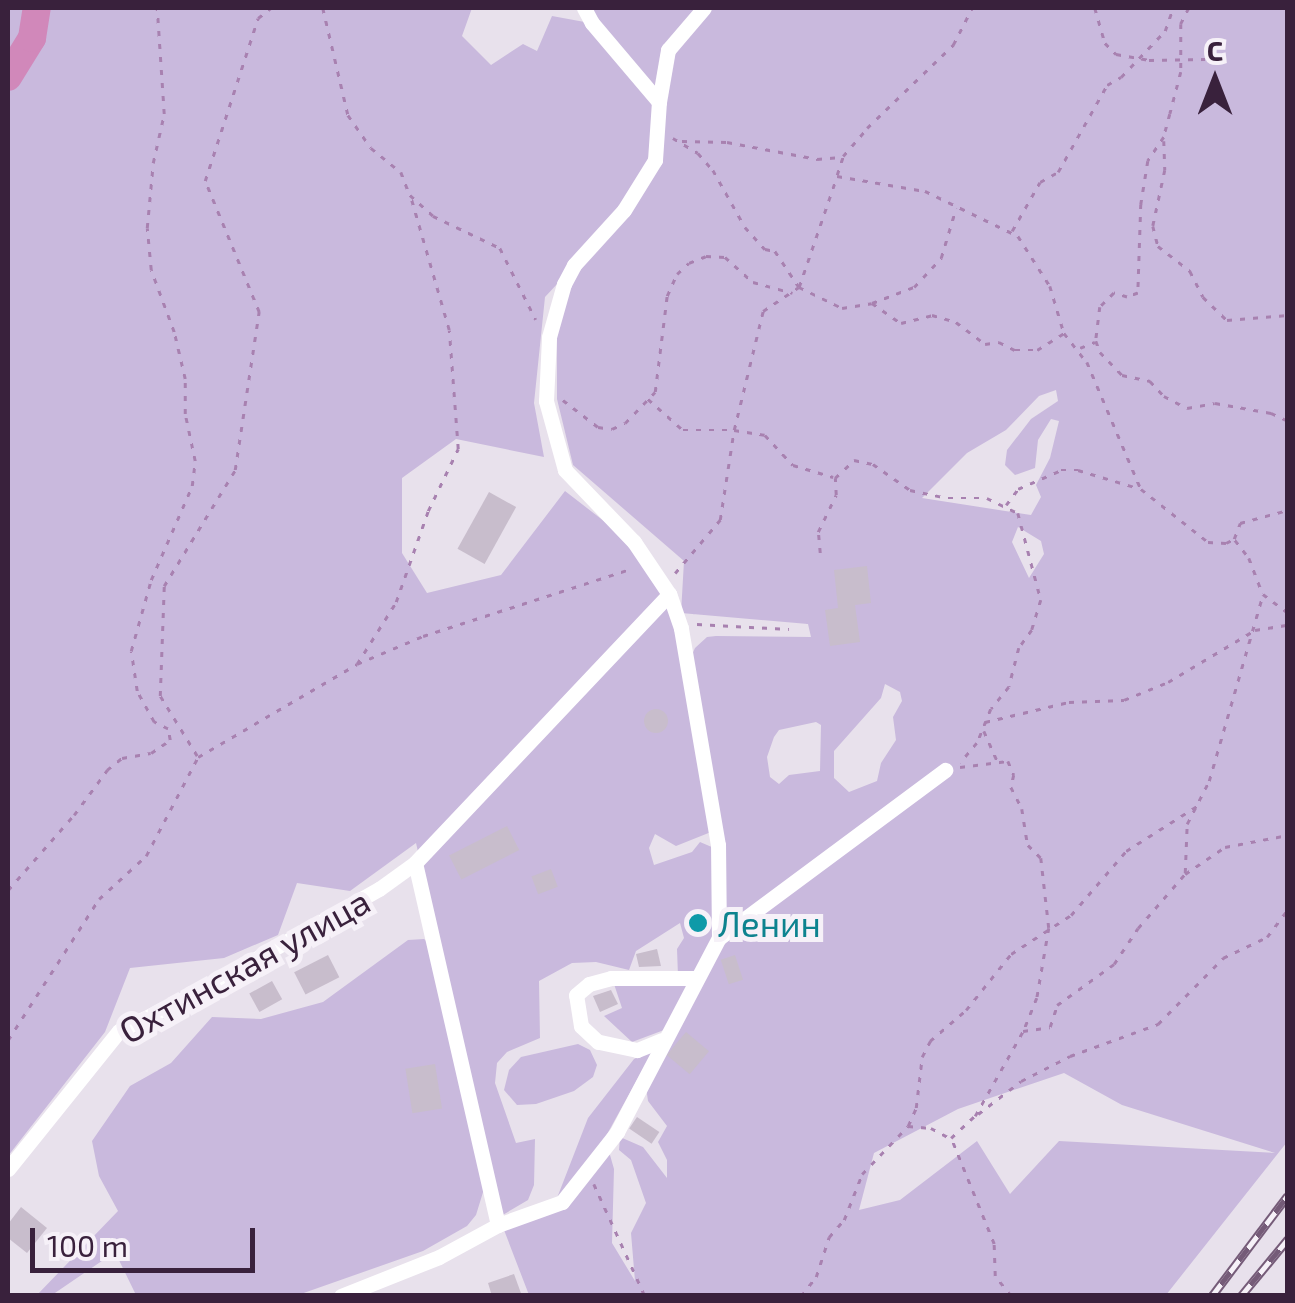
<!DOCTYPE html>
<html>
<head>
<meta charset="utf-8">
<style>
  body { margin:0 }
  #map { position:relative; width:1295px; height:1303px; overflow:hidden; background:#e8e1ec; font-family:"Exo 2",sans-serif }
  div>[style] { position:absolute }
  .green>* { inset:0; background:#c9b9dd }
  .river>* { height:28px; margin:-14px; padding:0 14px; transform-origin:14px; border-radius:14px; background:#d188ba }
  .building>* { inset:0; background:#c8bdcc; transform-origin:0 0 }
  .round { border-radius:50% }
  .path>* { height:2.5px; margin-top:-1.25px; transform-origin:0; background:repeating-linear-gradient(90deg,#a881b0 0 5px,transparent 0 13px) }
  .minor>* { height:15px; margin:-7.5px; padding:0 7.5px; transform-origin:7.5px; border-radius:7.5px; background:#fff }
  .rail>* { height:9px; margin-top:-4.5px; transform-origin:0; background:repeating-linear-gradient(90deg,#f6f1f8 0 15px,#755b78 0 30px); box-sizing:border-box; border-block:2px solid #755b78 }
  .dots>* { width:28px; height:28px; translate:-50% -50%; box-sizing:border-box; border:5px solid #f6f1f8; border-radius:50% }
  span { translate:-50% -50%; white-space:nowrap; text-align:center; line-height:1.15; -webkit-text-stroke:10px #f6f1f8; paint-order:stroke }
  .culture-label { font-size:35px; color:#0d838f }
  .left { translate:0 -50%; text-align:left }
  .street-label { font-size:35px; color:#39213c }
  .frame { position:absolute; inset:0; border:10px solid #39213c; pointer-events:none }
  .north { position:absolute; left:1165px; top:30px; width:100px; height:100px; -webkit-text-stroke:8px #f6f1f8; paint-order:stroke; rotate:0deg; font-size:28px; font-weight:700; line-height:40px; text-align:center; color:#39213c }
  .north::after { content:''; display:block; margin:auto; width:35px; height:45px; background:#39213c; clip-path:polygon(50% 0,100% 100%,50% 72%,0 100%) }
  .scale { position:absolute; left:30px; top:1228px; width:225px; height:45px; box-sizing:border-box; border:5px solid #39213c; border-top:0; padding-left:12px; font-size:30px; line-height:35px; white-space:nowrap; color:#39213c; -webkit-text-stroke:8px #f6f1f8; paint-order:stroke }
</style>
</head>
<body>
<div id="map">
  <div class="green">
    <i style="clip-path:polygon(evenodd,8px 8px,472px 8px,462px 36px,491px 65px,523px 44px,537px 51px,552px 16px,590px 23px,658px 103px,658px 122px,660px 101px,592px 22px,590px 8px,1287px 8px,1287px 1142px,1166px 1295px,529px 1295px,504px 1230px,516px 1216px,542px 1210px,557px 1198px,588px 1118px,634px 1059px,654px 1049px,600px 1147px,610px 1155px,614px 1169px,612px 1243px,635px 1281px,631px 1233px,646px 1203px,631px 1160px,619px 1150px,620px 1137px,643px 1147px,667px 1178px,667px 1160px,658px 1142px,667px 1126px,648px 1101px,646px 1087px,672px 1027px,632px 1042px,604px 1016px,622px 1008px,613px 981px,641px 978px,694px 985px,721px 941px,725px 876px,695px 699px,691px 657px,695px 648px,707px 637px,716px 636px,811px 637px,808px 624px,681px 613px,684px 561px,573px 465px,557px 399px,557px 332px,573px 267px,545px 297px,534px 403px,544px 457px,456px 439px,402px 478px,402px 553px,427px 593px,501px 575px,565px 491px,618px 532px,666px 593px,667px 608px,687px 658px,711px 832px,676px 846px,655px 834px,649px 848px,654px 865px,692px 852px,700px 842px,714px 848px,714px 949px,696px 977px,678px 976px,677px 949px,684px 938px,680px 923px,636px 951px,629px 970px,596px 962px,572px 963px,539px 981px,540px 1038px,507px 1052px,497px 1063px,495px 1083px,516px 1143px,535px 1139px,534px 1185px,528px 1200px,501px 1216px,416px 843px,350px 891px,297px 883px,278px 935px,224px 958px,130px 968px,105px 1032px,8px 1156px,8px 8px,1056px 390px,1058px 401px,1031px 419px,1007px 450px,1005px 465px,1015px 475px,1035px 468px,1038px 440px,1051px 419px,1059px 421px,1050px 458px,1036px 485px,1041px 497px,1031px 515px,922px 498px,967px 453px,1006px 430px,1039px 396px,1056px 390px,8px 8px,1018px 527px,1041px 541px,1044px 554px,1029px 578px,1012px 542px,1018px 527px,8px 8px,885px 684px,900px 692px,902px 701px,893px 717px,896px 740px,881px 763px,877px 781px,849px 792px,834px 778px,834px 751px,881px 698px,885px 684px,8px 8px,816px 722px,821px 725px,820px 771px,789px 775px,779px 784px,770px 777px,767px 757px,774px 737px,779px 730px,816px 722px,8px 8px,1064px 1073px,1122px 1105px,1275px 1153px,1059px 1141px,1010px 1194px,977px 1141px,900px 1200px,859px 1210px,874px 1153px,958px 1109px,1064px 1073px)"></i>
    <i style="clip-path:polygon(424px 939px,429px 943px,484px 1189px,476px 1215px,467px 1226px,423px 1251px,298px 1295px,136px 1295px,115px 1252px,52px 1295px,36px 1296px,118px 1211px,99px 1176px,92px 1141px,130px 1086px,171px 1063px,212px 1017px,261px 1019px,323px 1002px,408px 940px)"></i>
    <i style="clip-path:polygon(578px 1044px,590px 1050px,597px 1065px,593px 1077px,574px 1091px,536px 1104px,517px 1105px,504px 1090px,509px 1070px,521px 1057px)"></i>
  </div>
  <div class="river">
    <i style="left:8px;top:77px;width:46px;rotate:-58.4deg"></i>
    <i style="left:32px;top:38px;width:30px;rotate:-81deg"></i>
  </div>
  <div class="building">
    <i style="left:489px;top:492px;width:31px;height:65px;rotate:29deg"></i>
    <i style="clip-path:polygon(867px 566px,871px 603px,855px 605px,860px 642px,830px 646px,825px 610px,838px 608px,834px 570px)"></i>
    <i class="round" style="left:644px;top:709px;width:24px;height:24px"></i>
    <i style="left:507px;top:826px;width:27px;height:65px;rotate:63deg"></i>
    <i style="left:551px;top:869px;width:19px;height:21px;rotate:69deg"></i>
    <i style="clip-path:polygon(657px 949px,661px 966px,639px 967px,636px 954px)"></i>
    <i style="left:328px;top:955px;width:25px;height:38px;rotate:63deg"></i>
    <i style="left:735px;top:955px;width:26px;height:15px;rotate:72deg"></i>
    <i style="left:272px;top:981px;width:21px;height:26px;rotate:61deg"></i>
    <i style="clip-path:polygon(611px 990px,618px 1004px,600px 1012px,593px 996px)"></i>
    <i style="left:686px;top:1032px;width:30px;height:30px;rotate:40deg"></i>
    <i style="left:435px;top:1064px;width:45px;height:30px;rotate:81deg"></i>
    <i style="left:637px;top:1117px;width:27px;height:14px;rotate:34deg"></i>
    <i style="clip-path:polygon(21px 1207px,47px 1228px,27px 1253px,8px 1238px,8px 1224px)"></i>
    <i style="clip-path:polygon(514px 1274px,522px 1296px,492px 1296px,488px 1283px)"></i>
  </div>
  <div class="path">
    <i style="left:323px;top:8px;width:110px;rotate:76.8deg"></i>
    <i style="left:348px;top:115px;width:40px;rotate:55.1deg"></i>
    <i style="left:371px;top:148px;width:38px;rotate:39deg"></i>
    <i style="left:401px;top:172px;width:25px;rotate:69deg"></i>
    <i style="left:410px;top:195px;width:31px;rotate:42deg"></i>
    <i style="left:433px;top:216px;width:74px;rotate:25.5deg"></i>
    <i style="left:500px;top:248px;width:80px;rotate:63.4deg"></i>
    <i style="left:1095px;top:8px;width:36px;rotate:74deg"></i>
    <i style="left:1105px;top:43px;width:16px;rotate:45deg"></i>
    <i style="left:1116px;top:54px;width:34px;rotate:10deg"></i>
    <i style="left:1149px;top:60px;width:56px;rotate:-1deg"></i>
    <i style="left:1189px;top:8px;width:18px;rotate:117deg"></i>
    <i style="left:1181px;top:24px;width:48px;rotate:90deg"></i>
    <i style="left:1181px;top:72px;width:43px;rotate:104.7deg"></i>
    <i style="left:1170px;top:114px;width:24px;rotate:105deg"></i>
    <i style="left:1164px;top:137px;width:29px;rotate:124deg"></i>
    <i style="left:1148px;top:161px;width:44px;rotate:99.2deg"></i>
    <i style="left:1141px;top:204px;width:89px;rotate:91.9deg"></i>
    <i style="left:1138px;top:293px;width:12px;rotate:160deg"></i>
    <i style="left:1127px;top:297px;width:14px;rotate:-163deg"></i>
    <i style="left:1114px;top:293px;width:20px;rotate:135deg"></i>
    <i style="left:1100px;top:307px;width:34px;rotate:97deg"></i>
    <i style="left:1096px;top:341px;width:12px;rotate:70deg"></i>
    <i style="left:1100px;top:352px;width:32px;rotate:46deg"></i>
    <i style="left:1122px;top:375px;width:29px;rotate:12deg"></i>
    <i style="left:1150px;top:381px;width:21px;rotate:47deg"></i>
    <i style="left:1164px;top:396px;width:26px;rotate:28deg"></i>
    <i style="left:1187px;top:408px;width:28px;rotate:-10deg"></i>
    <i style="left:1215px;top:403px;width:57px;rotate:10.1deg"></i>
    <i style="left:1271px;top:413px;width:19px;rotate:25deg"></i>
    <i style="left:673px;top:138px;width:29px;rotate:31deg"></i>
    <i style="left:698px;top:153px;width:23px;rotate:49deg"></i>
    <i style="left:713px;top:170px;width:65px;rotate:60.7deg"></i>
    <i style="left:745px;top:227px;width:30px;rotate:48deg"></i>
    <i style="left:765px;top:249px;width:10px;rotate:11deg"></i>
    <i style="left:775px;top:251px;width:43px;rotate:56.3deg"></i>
    <i style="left:799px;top:287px;width:48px;rotate:26deg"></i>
    <i style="left:842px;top:308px;width:30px;rotate:-9deg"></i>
    <i style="left:872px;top:303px;width:45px;rotate:-20.9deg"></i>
    <i style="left:914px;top:287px;width:40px;rotate:-47deg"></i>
    <i style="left:941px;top:258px;width:52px;rotate:-73.3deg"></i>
    <i style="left:682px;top:141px;width:45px;rotate:1.3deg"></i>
    <i style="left:727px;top:142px;width:92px;rotate:10.7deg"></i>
    <i style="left:817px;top:159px;width:24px;rotate:-5deg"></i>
    <i style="left:1164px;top:141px;width:29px;rotate:88deg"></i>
    <i style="left:1165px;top:170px;width:57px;rotate:102.1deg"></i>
    <i style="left:1153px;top:226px;width:21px;rotate:76deg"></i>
    <i style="left:1158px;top:246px;width:41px;rotate:38deg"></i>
    <i style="left:1190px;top:271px;width:29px;rotate:63deg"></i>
    <i style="left:1203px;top:297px;width:33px;rotate:44deg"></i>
    <i style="left:1227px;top:320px;width:61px;rotate:-4.7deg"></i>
    <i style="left:837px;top:175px;width:20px;rotate:-72deg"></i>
    <i style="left:843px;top:156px;width:37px;rotate:-49deg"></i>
    <i style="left:867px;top:128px;width:120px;rotate:-44deg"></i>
    <i style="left:953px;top:45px;width:42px;rotate:-62.8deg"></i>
    <i style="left:1012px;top:231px;width:56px;rotate:-60.3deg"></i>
    <i style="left:1040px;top:182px;width:21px;rotate:-29deg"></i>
    <i style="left:1058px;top:172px;width:100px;rotate:-60.6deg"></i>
    <i style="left:1107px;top:85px;width:16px;rotate:-30deg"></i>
    <i style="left:1121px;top:77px;width:64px;rotate:-46.3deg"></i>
    <i style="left:1165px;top:31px;width:24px;rotate:-71deg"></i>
    <i style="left:872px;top:303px;width:35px;rotate:35deg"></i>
    <i style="left:901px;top:323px;width:32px;rotate:-14deg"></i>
    <i style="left:932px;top:315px;width:25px;rotate:16deg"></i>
    <i style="left:956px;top:322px;width:36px;rotate:37deg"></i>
    <i style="left:985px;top:344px;width:14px;rotate:-8deg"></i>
    <i style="left:999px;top:342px;width:18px;rotate:27deg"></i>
    <i style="left:1015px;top:350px;width:22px"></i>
    <i style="left:1037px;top:350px;width:32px;rotate:-32deg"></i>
    <i style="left:1064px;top:333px;width:37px;rotate:52deg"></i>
    <i style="left:1087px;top:362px;width:138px;rotate:67deg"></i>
    <i style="left:1141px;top:489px;width:85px;rotate:38.3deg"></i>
    <i style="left:1208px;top:542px;width:18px;rotate:3deg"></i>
    <i style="left:1226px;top:543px;width:9px;rotate:-27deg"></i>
    <i style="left:1234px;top:539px;width:17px;rotate:-69deg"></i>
    <i style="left:1240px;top:523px;width:50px;rotate:-15.2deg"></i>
    <i style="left:1080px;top:348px;width:16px;rotate:-22deg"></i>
    <i style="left:648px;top:399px;width:47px;rotate:41.5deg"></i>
    <i style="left:683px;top:430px;width:51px"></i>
    <i style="left:734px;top:430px;width:122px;rotate:-76.3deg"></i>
    <i style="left:763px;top:311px;width:43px;rotate:-33.7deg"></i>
    <i style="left:799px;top:287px;width:117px;rotate:-71.1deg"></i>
    <i style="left:837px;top:176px;width:89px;rotate:9.7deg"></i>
    <i style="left:925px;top:191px;width:103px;rotate:25.8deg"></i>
    <i style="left:1018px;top:236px;width:59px;rotate:57.4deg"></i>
    <i style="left:1050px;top:286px;width:49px;rotate:73.4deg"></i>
    <i style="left:563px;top:400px;width:44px;rotate:37.6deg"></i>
    <i style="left:598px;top:427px;width:14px;rotate:8deg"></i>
    <i style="left:612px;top:429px;width:14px;rotate:-25deg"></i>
    <i style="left:625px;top:423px;width:43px;rotate:-45.9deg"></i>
    <i style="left:655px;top:392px;width:97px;rotate:-82.9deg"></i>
    <i style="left:667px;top:296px;width:24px;rotate:-66deg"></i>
    <i style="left:677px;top:274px;width:16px;rotate:-43deg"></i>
    <i style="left:689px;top:263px;width:18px;rotate:-22deg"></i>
    <i style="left:706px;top:256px;width:19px;rotate:3deg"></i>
    <i style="left:725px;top:257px;width:38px;rotate:42deg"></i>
    <i style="left:753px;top:282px;width:41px;rotate:15.4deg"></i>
    <i style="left:1006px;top:505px;width:20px;rotate:-53deg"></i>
    <i style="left:1018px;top:489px;width:47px;rotate:-23.8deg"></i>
    <i style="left:1061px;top:470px;width:17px"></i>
    <i style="left:1078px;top:470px;width:63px;rotate:16.7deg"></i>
    <i style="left:1235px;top:540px;width:23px;rotate:52deg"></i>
    <i style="left:1249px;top:558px;width:39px;rotate:69deg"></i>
    <i style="left:1263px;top:594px;width:31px;rotate:37deg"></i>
    <i style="left:820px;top:553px;width:21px;rotate:-95deg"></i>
    <i style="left:818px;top:532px;width:41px;rotate:-64.1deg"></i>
    <i style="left:836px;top:495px;width:17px;rotate:-93deg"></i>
    <i style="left:835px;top:478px;width:26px;rotate:-43deg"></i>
    <i style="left:854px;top:460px;width:19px;rotate:12deg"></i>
    <i style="left:873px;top:464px;width:45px;rotate:35.1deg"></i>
    <i style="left:910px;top:490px;width:39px;rotate:12deg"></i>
    <i style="left:948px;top:498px;width:39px"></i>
    <i style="left:987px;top:498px;width:34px;rotate:26deg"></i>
    <i style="left:1018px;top:513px;width:90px;rotate:75.2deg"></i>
    <i style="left:1041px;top:600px;width:31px;rotate:107deg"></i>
    <i style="left:1032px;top:630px;width:22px;rotate:126deg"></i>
    <i style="left:1019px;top:648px;width:40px;rotate:104.4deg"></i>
    <i style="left:1009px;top:687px;width:28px;rotate:129deg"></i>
    <i style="left:991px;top:709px;width:37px;rotate:112deg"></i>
    <i style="left:977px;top:743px;width:26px;rotate:130deg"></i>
    <i style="left:675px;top:573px;width:70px;rotate:-49.7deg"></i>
    <i style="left:720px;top:520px;width:91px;rotate:-81.2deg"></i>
    <i style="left:734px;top:430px;width:31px;rotate:9deg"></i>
    <i style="left:765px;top:435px;width:41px;rotate:47deg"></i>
    <i style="left:793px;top:465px;width:42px;rotate:16.7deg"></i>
    <i style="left:697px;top:624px;width:92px;rotate:3.1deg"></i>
    <i style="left:357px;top:664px;width:73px;rotate:-57.8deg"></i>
    <i style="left:396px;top:602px;width:96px;rotate:-70.6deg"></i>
    <i style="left:428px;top:511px;width:69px;rotate:-64.2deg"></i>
    <i style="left:458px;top:449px;width:119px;rotate:-94.3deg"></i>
    <i style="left:449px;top:330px;width:141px;rotate:-106.1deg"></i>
    <i style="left:985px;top:722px;width:86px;rotate:-13.4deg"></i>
    <i style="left:1069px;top:702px;width:55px;rotate:-2.1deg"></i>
    <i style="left:1124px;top:700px;width:48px;rotate:-22.2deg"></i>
    <i style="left:1168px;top:682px;width:101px;rotate:-30.9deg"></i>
    <i style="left:1255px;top:630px;width:33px;rotate:-9deg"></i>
    <i style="left:984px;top:731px;width:32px;rotate:66deg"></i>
    <i style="left:197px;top:756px;width:70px;rotate:-121.7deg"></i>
    <i style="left:160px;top:696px;width:110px;rotate:-87.9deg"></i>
    <i style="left:164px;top:586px;width:136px;rotate:-58.5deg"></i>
    <i style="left:235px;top:470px;width:160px;rotate:-81.4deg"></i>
    <i style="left:259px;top:312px;width:142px;rotate:-112.4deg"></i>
    <i style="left:205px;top:181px;width:171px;rotate:-72deg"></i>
    <i style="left:258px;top:18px;width:16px;rotate:-38deg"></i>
    <i style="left:960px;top:767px;width:48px;rotate:-7.1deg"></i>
    <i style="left:1008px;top:761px;width:15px;rotate:67deg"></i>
    <i style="left:1014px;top:775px;width:12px;rotate:104deg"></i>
    <i style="left:1011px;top:787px;width:25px;rotate:63deg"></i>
    <i style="left:1022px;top:809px;width:36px;rotate:81deg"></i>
    <i style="left:1028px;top:845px;width:18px;rotate:45deg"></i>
    <i style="left:1041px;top:858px;width:70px;rotate:83.5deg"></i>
    <i style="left:1049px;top:928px;width:71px;rotate:99.7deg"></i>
    <i style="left:1037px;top:998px;width:35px;rotate:112deg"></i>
    <i style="left:1185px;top:873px;width:49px;rotate:-87.7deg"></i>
    <i style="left:1187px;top:824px;width:48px;rotate:-62.9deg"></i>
    <i style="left:1209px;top:781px;width:195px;rotate:-73.9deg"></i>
    <i style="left:8px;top:890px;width:100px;rotate:-48.7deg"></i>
    <i style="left:74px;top:815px;width:56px;rotate:-53.7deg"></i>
    <i style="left:107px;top:770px;width:19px;rotate:-39deg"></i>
    <i style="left:122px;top:758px;width:29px;rotate:-10deg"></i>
    <i style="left:151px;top:753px;width:23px;rotate:-34deg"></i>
    <i style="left:170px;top:740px;width:11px;rotate:-100deg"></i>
    <i style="left:168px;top:729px;width:16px;rotate:-153deg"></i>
    <i style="left:154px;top:722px;width:35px;rotate:-119deg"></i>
    <i style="left:137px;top:691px;width:40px;rotate:-98.5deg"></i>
    <i style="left:131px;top:651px;width:74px;rotate:-74.3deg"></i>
    <i style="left:151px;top:580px;width:103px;rotate:-66.4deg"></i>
    <i style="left:192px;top:486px;width:25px;rotate:-83deg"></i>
    <i style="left:195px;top:461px;width:48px;rotate:-102deg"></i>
    <i style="left:185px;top:414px;width:35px;rotate:-90deg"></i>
    <i style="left:185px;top:379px;width:48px;rotate:-103.2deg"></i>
    <i style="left:174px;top:332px;width:66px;rotate:-110.4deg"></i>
    <i style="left:151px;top:270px;width:42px;rotate:-95.4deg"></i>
    <i style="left:147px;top:228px;width:65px;rotate:-84.7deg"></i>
    <i style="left:153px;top:163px;width:50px;rotate:-77.3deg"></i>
    <i style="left:164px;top:114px;width:106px;rotate:-93.8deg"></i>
    <i style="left:8px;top:1040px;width:168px;rotate:-57.2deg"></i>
    <i style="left:99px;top:899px;width:64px;rotate:-42.5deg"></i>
    <i style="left:146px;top:856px;width:112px;rotate:-62.3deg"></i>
    <i style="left:198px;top:757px;width:184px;rotate:-30.3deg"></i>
    <i style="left:357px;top:664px;width:72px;rotate:-23deg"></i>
    <i style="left:423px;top:636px;width:219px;rotate:-17.9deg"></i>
    <i style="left:978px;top:1114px;width:54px;rotate:-37.5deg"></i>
    <i style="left:1021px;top:1081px;width:55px;rotate:-27deg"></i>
    <i style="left:1070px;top:1056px;width:94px;rotate:-20deg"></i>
    <i style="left:1158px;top:1024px;width:93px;rotate:-45.4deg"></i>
    <i style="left:1223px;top:958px;width:49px;rotate:-25.5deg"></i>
    <i style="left:1267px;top:937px;width:35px;rotate:-53deg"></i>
    <i style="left:908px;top:1126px;width:20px;rotate:-66deg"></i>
    <i style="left:916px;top:1108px;width:51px;rotate:-83.3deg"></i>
    <i style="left:922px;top:1057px;width:18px;rotate:-63deg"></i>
    <i style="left:930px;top:1041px;width:48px;rotate:-40.7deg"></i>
    <i style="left:966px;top:1010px;width:72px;rotate:-51.2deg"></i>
    <i style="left:1011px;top:954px;width:72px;rotate:-33deg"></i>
    <i style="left:1071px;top:915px;width:84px;rotate:-49.3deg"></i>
    <i style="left:1126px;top:851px;width:84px;rotate:-32.4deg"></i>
    <i style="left:594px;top:1184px;width:123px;rotate:65.5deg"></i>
    <i style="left:801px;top:1296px;width:24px;rotate:-52deg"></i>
    <i style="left:816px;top:1277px;width:42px;rotate:-72deg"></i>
    <i style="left:829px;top:1237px;width:23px;rotate:-49deg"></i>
    <i style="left:844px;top:1220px;width:49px;rotate:-68.6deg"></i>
    <i style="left:862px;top:1174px;width:66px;rotate:-46.2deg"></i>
    <i style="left:908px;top:1126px;width:23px;rotate:5deg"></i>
    <i style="left:931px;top:1128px;width:21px;rotate:28deg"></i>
    <i style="left:1011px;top:1296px;width:26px;rotate:-129deg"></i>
    <i style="left:995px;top:1276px;width:32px;rotate:-92deg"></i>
    <i style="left:994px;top:1244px;width:114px;rotate:-112.1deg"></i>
    <i style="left:951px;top:1138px;width:33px;rotate:-43deg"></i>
    <i style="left:975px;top:1116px;width:98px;rotate:-60.5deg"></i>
    <i style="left:1023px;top:1031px;width:27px;rotate:-8deg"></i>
    <i style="left:1050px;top:1027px;width:23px;rotate:-72deg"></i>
    <i style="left:1057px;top:1005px;width:70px;rotate:-35.7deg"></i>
    <i style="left:1114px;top:964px;width:43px;rotate:-56.3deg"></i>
    <i style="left:1138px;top:928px;width:72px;rotate:-49deg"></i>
    <i style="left:1185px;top:874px;width:48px;rotate:-34deg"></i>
    <i style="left:1225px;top:847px;width:64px;rotate:-10.8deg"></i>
  </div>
  <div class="minor">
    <i style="left:659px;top:102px;width:53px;rotate:-80.2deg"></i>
    <i style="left:668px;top:50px;width:55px;rotate:-49.4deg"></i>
    <i style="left:719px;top:938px;width:282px;rotate:-36.6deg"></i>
    <i style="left:662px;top:1040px;width:27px;rotate:158deg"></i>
    <i style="left:637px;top:1050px;width:40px;rotate:-168deg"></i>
    <i style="left:598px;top:1042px;width:23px;rotate:-137deg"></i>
    <i style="left:581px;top:1026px;width:31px;rotate:-99deg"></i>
    <i style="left:576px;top:995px;width:17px;rotate:-40deg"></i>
    <i style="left:589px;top:984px;width:23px;rotate:-15deg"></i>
    <i style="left:611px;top:978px;width:86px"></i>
    <i style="left:8px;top:1169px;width:177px;rotate:-51.2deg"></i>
    <i style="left:119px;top:1031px;width:84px;rotate:-26.3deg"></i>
    <i style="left:194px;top:994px;width:213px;rotate:-29.6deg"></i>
    <i style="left:379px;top:889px;width:44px;rotate:-35.8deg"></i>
    <i style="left:498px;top:1225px;width:371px;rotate:-102.9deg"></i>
    <i style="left:415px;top:863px;width:370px;rotate:-46.6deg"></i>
    <i style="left:341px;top:1296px;width:105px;rotate:-21.7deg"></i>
    <i style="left:439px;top:1257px;width:67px;rotate:-28.5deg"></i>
    <i style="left:498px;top:1225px;width:68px;rotate:-19.8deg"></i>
    <i style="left:562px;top:1202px;width:89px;rotate:-51.8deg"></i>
    <i style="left:617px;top:1132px;width:219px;rotate:-62.3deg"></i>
    <i style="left:719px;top:938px;width:93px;rotate:-90.6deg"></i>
    <i style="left:718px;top:845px;width:220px;rotate:-99.7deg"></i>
    <i style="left:681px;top:628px;width:36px;rotate:-109deg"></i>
    <i style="left:669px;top:594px;width:63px;rotate:-123.9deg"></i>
    <i style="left:634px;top:542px;width:100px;rotate:-133.8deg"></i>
    <i style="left:565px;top:470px;width:72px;rotate:-105.4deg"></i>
    <i style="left:546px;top:401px;width:64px;rotate:-87.3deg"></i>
    <i style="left:549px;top:337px;width:55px;rotate:-74.2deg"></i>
    <i style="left:564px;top:284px;width:21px;rotate:-62deg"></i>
    <i style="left:574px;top:265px;width:74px;rotate:-47.7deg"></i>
    <i style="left:624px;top:210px;width:59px;rotate:-58.2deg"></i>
    <i style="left:655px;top:160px;width:58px;rotate:-86.1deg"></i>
    <i style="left:659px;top:102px;width:104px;rotate:-130.3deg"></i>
    <i style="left:592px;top:23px;width:17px;rotate:-118deg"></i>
  </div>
  <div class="rail">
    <i style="left:1212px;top:1296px;width:126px;rotate:-53deg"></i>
    <i style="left:1241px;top:1296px;width:74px;rotate:-50.5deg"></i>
  </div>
  <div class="dots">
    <i style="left:698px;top:923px;background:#0f9aa8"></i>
  </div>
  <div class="culture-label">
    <span class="left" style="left:718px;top:923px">Ленин</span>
  </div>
  <div class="street-label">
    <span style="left:244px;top:965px;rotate:-29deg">Охтинская улица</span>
  </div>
  <div class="frame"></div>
  <div class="north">С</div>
  <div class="scale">100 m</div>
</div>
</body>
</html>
